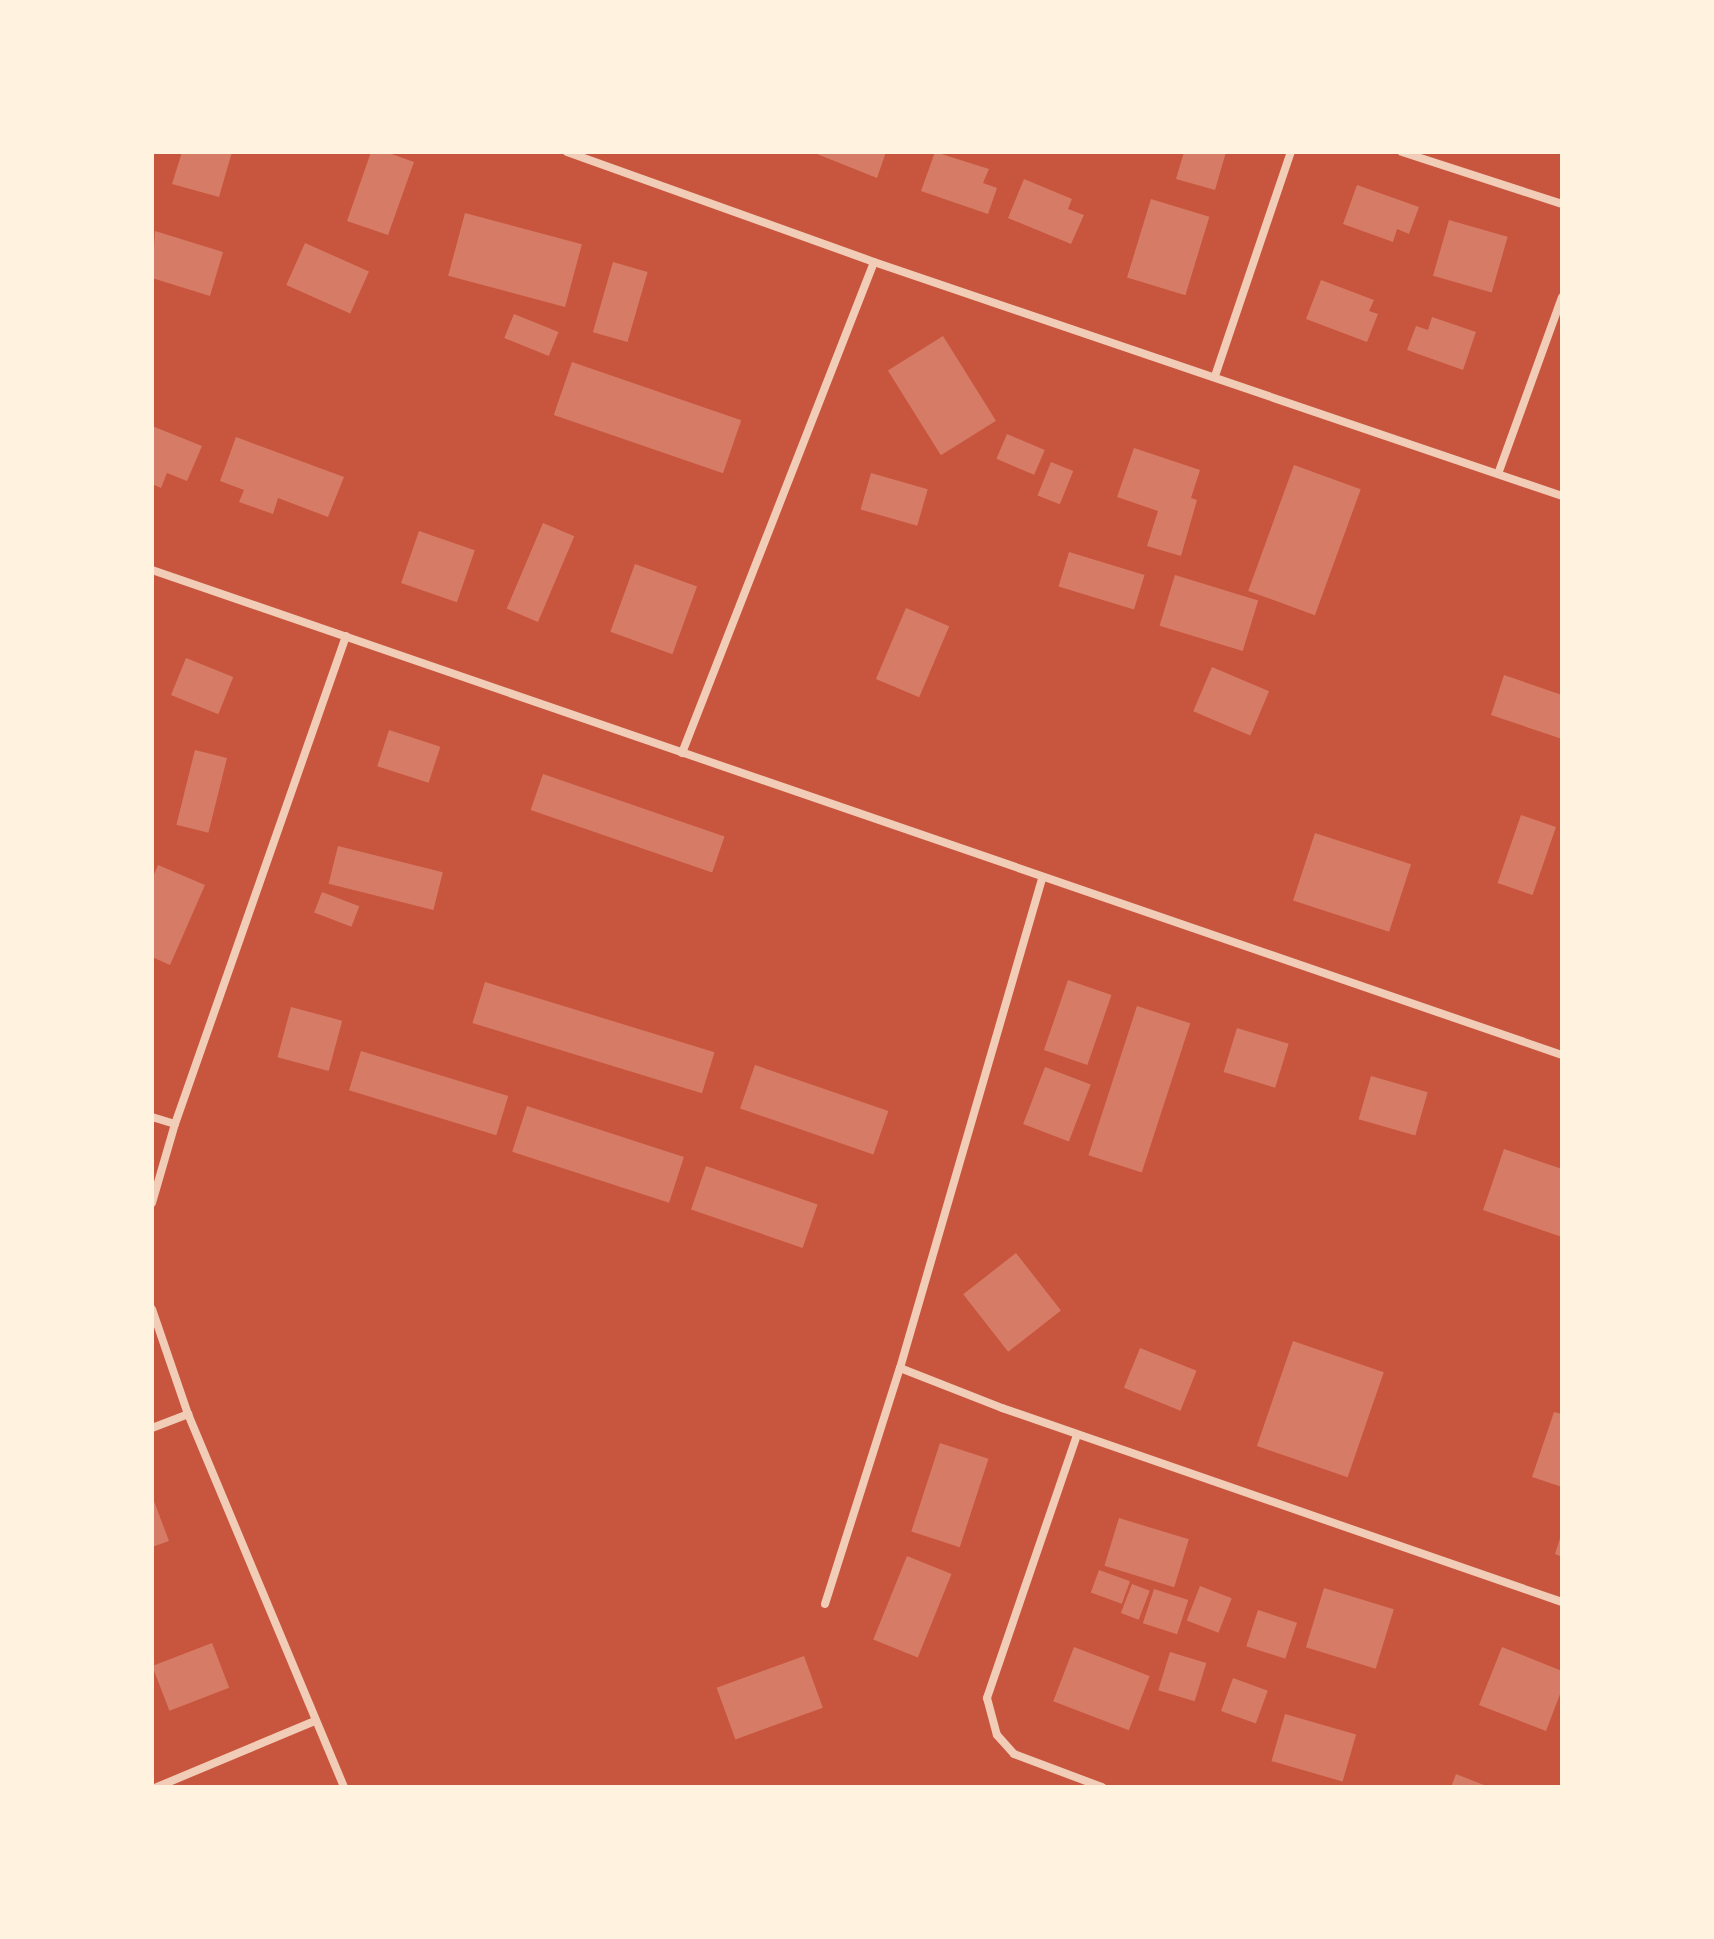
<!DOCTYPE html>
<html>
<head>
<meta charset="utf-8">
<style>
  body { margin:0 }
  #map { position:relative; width:1714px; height:1939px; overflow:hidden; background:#c8553d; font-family:Overpass,sans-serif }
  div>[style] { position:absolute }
  .building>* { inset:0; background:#d67c66; transform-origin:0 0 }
  .minor>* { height:8px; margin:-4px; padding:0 4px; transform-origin:4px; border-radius:4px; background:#f1ccb7 }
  span { translate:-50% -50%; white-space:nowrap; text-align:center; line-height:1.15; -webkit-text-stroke:6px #fff3e0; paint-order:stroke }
  .frame { position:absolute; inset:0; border:154px solid #fff3e0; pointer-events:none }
</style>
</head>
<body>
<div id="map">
  <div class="building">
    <i style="clip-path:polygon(182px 152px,232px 152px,219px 197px,172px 184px)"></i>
    <i style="clip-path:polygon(371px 152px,386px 152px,414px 162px,388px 235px,347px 221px)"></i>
    <i style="clip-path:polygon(812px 152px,886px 152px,877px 178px)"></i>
    <i style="clip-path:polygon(935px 152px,989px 169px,983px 183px,997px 188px,988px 214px,921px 191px)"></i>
    <i style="clip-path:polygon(1184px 152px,1226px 152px,1215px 190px,1176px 179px)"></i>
    <i style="clip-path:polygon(1024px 179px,1072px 199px,1068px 209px,1084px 215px,1071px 244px,1008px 218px)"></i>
    <i style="clip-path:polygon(1357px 185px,1419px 207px,1409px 234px,1397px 229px,1393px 242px,1343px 224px)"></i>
    <i style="left:1151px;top:199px;width:61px;height:82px;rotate:17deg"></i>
    <i style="left:465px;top:213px;width:121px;height:65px;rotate:15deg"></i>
    <i style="left:1449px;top:220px;width:61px;height:58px;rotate:16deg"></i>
    <i style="clip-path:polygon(155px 231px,223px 252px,210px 296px,152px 278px)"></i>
    <i style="left:305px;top:243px;width:70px;height:46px;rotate:24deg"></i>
    <i style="left:613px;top:262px;width:36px;height:73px;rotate:16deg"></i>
    <i style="clip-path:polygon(1321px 280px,1374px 300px,1369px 311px,1378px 314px,1367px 342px,1306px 319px)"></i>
    <i style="left:514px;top:314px;width:48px;height:26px;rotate:22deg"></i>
    <i style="clip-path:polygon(1432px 317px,1476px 332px,1463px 370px,1407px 350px,1416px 326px,1428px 330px)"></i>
    <i style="left:943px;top:336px;width:100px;height:65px;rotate:58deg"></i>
    <i style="left:572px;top:362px;width:179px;height:56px;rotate:19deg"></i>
    <i style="clip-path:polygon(152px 426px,202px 446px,187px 481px,167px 473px,161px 488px,152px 484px)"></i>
    <i style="left:1007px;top:434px;width:41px;height:27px;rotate:23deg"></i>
    <i style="clip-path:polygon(236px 437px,344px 477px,328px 517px,278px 498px,273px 514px,239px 502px,244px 490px,220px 481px)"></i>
    <i style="clip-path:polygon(1134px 448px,1200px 470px,1191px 498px,1197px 500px,1181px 556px,1147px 546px,1158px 511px,1117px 497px)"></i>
    <i style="left:1051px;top:462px;width:24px;height:36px;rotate:22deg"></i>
    <i style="left:1294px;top:465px;width:71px;height:134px;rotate:20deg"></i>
    <i style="left:871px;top:473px;width:59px;height:38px;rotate:16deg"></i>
    <i style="left:543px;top:523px;width:34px;height:93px;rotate:23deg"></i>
    <i style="left:419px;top:531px;width:59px;height:55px;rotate:19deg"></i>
    <i style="left:1069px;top:552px;width:79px;height:36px;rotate:17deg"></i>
    <i style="left:635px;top:564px;width:66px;height:72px;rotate:20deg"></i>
    <i style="left:1175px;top:575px;width:87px;height:53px;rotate:17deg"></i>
    <i style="left:906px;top:608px;width:47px;height:77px;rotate:23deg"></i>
    <i style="left:186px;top:658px;width:51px;height:40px;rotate:22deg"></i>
    <i style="left:1212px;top:667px;width:62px;height:48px;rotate:23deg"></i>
    <i style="clip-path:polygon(1504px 675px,1562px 695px,1562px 739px,1491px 715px)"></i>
    <i style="left:389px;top:730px;width:54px;height:38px;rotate:18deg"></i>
    <i style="left:195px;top:750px;width:33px;height:77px;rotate:14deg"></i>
    <i style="left:543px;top:774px;width:192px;height:38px;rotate:19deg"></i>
    <i style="left:1521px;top:815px;width:37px;height:72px;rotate:19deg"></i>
    <i style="left:1315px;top:833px;width:101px;height:71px;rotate:18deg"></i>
    <i style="left:338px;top:846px;width:108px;height:39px;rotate:14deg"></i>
    <i style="clip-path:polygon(158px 865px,205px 885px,170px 965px,152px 957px,152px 879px)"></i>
    <i style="left:322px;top:892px;width:40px;height:22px;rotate:21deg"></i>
    <i style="left:1068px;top:980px;width:46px;height:74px;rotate:19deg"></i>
    <i style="left:485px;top:982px;width:240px;height:43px;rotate:17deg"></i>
    <i style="left:1137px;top:1006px;width:56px;height:157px;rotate:18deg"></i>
    <i style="left:291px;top:1007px;width:53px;height:52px;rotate:15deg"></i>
    <i style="left:1237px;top:1028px;width:54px;height:46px;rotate:17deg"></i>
    <i style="left:361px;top:1051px;width:154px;height:41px;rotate:17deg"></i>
    <i style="left:755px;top:1065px;width:141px;height:46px;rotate:19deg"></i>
    <i style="left:1045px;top:1067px;width:49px;height:61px;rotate:21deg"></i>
    <i style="left:1371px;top:1076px;width:59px;height:45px;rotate:16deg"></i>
    <i style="left:527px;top:1106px;width:165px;height:48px;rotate:18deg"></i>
    <i style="clip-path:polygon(1504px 1149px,1562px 1169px,1562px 1237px,1483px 1210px)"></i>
    <i style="left:706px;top:1166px;width:118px;height:46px;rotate:19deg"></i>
    <i style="left:1016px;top:1253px;width:73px;height:67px;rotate:52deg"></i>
    <i style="left:1293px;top:1341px;width:96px;height:111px;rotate:19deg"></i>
    <i style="left:1140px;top:1348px;width:61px;height:43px;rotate:22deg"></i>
    <i style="clip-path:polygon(1554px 1412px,1562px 1414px,1562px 1487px,1532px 1477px)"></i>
    <i style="left:940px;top:1443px;width:51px;height:93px;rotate:18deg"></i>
    <i style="clip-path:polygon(152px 1496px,169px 1541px,152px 1547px)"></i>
    <i style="left:1119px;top:1518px;width:73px;height:50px;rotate:17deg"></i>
    <i style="clip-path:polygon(1561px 1535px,1562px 1535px,1562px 1557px,1555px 1554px)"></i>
    <i style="left:907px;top:1556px;width:48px;height:90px;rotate:22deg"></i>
    <i style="left:1099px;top:1570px;width:33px;height:24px;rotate:20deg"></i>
    <i style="left:1132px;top:1584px;width:19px;height:31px;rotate:21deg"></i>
    <i style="left:1200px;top:1586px;width:34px;height:37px;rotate:21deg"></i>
    <i style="left:1324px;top:1588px;width:73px;height:62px;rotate:17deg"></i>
    <i style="left:1154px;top:1589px;width:36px;height:36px;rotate:18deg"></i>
    <i style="left:1258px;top:1610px;width:41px;height:38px;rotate:18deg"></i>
    <i style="left:212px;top:1643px;width:48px;height:64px;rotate:69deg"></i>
    <i style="left:1074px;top:1647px;width:81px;height:58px;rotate:21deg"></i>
    <i style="clip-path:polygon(1502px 1647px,1562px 1671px,1562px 1689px,1546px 1731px,1479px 1705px)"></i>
    <i style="left:1170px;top:1652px;width:38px;height:40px;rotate:17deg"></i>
    <i style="left:804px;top:1656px;width:55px;height:93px;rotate:70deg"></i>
    <i style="left:1233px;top:1678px;width:37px;height:35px;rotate:20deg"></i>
    <i style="left:1285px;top:1714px;width:74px;height:49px;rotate:16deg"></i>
    <i style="clip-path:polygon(1456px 1774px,1489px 1787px,1451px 1787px)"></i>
  </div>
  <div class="minor">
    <i style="left:567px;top:152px;width:326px;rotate:19.7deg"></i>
    <i style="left:874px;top:262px;width:727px;rotate:18.78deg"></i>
    <i style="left:1402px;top:152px;width:168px;rotate:18deg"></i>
    <i style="left:1215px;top:376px;width:237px;rotate:-71.3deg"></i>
    <i style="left:1498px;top:474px;width:188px;rotate:-70.1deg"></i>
    <i style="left:152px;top:570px;width:1491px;rotate:18.98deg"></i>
    <i style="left:682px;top:753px;width:527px;rotate:-68.64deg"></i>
    <i style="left:152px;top:1117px;width:24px;rotate:17deg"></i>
    <i style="left:152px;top:1203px;width:82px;rotate:-73.8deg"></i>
    <i style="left:175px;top:1124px;width:517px;rotate:-70.69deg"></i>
    <i style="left:152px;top:1309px;width:111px;rotate:71.1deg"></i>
    <i style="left:188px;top:1414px;width:404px;rotate:67.3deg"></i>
    <i style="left:900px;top:1368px;width:110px;rotate:21.4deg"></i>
    <i style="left:1002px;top:1408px;width:593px;rotate:19.11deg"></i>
    <i style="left:152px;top:1428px;width:39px;rotate:-21deg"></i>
    <i style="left:1077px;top:1435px;width:278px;rotate:108.9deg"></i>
    <i style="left:987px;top:1698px;width:38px;rotate:75deg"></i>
    <i style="left:997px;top:1735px;width:25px;rotate:48deg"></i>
    <i style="left:1014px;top:1754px;width:94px;rotate:20.6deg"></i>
    <i style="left:825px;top:1604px;width:248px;rotate:-72.4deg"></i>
    <i style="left:900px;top:1368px;width:509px;rotate:-73.81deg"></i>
    <i style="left:157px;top:1787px;width:171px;rotate:-22.7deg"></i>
  </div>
  <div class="frame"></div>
</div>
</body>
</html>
